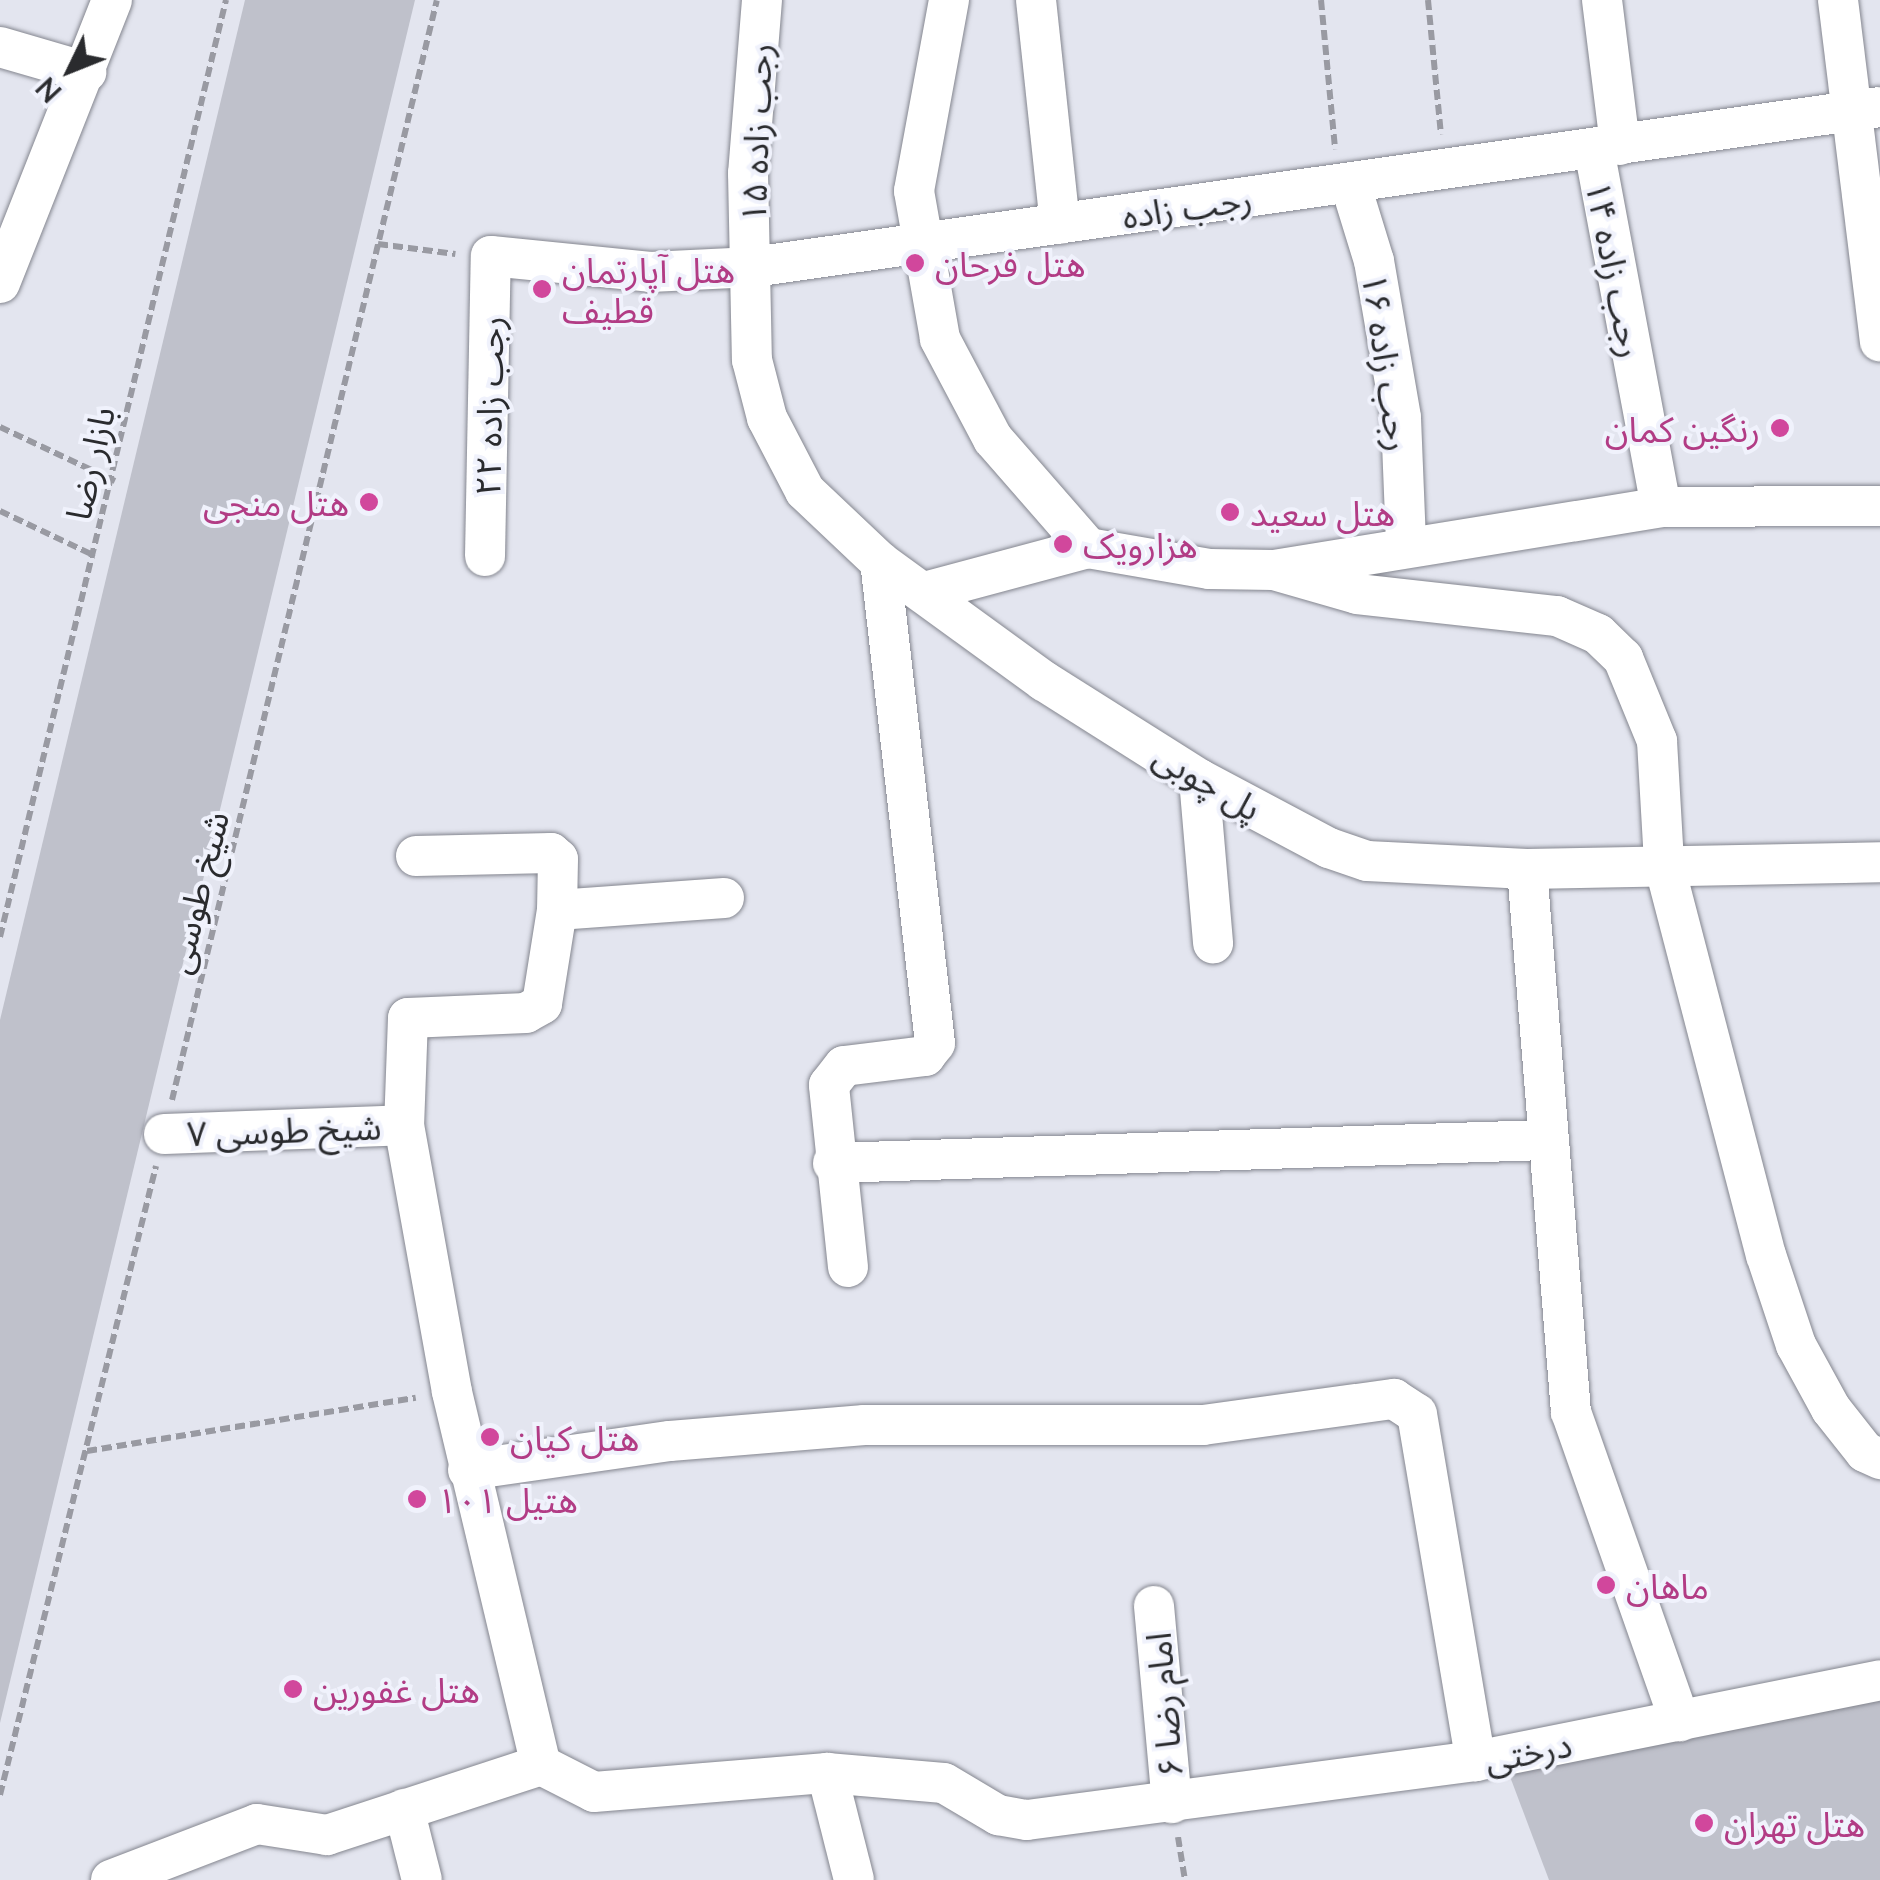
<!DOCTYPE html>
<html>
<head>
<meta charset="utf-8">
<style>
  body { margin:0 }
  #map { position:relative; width:1880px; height:1880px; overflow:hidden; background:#e3e5ef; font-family:Lato,"Noto Sans Arabic",sans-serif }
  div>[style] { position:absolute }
  .building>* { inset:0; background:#bfc1cb }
  .path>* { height:6px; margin-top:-3px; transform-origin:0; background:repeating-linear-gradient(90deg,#999aa2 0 10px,transparent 0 15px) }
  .roads { filter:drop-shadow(0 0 2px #84868f) drop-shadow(0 0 2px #84868f) }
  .minor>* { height:40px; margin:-20px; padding:0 20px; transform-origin:20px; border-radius:20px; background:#fff }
  .dots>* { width:28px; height:28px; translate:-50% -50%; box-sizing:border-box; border:5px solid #f0f2fc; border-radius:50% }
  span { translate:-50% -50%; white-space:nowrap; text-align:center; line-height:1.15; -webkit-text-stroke:8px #f0f2fc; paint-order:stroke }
  .street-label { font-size:35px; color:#2a2b2e }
  .hotel-label { font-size:35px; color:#b23c85 }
  .left { translate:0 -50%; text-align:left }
  .right { translate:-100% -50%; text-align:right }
  .north { position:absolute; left:20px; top:20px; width:100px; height:100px; -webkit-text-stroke:8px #f0f2fc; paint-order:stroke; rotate:227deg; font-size:28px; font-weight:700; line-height:40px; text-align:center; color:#2a2b2e }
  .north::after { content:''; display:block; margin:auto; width:35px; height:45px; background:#2a2b2e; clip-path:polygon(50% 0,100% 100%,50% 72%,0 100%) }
</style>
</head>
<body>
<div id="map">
  <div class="building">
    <i style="clip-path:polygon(245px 0,415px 0,0 1723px,0 1020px)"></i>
    <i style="clip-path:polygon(1880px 1689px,1880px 1880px,1549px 1880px,1506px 1766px)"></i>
  </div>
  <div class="path">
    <i style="left:1321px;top:0;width:150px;rotate:84.6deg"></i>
    <i style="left:1428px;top:0;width:135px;rotate:84.5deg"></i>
    <i style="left:378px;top:244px;width:78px;rotate:7.4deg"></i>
    <i style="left:0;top:427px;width:127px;rotate:25.2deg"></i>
    <i style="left:0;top:511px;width:105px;rotate:25.3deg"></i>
    <i style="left:0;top:937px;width:964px;rotate:-76.44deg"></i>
    <i style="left:172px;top:1100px;width:1131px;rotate:-76.46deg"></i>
    <i style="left:87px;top:1451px;width:333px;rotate:-9.2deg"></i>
    <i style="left:0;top:1795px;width:648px;rotate:-76.07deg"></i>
    <i style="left:1178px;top:1837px;width:44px;rotate:80.8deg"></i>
  </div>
  <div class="roads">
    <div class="minor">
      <i style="left:762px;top:0;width:174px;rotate:94.6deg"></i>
      <i style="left:748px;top:173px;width:187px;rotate:88.8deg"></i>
      <i style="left:752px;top:360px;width:60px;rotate:75.5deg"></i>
      <i style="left:767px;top:418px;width:82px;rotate:62.5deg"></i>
      <i style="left:805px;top:491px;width:103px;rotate:43.4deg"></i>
      <i style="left:880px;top:562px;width:203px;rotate:36deg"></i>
      <i style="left:1044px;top:681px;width:183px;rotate:32.3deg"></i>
      <i style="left:1199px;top:779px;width:147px;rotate:28deg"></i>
      <i style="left:1329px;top:848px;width:40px;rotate:18.9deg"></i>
      <i style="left:1367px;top:861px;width:160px;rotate:2.9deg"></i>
      <i style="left:1527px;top:869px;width:353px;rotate:-1.1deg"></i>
      <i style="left:949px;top:0;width:194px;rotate:100.4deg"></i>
      <i style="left:914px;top:191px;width:150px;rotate:80deg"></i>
      <i style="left:940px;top:339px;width:113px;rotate:62.1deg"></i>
      <i style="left:993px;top:439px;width:145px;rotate:48.9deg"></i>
      <i style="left:1036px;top:0;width:225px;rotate:83.9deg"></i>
      <i style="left:1602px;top:0;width:146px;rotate:82.9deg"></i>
      <i style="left:1838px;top:0;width:344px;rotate:83deg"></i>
      <i style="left:0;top:47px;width:90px;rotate:16.2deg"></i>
      <i style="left:1594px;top:149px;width:364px;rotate:79.4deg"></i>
      <i style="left:1350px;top:183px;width:82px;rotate:72.9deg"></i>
      <i style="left:1374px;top:261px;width:159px;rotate:80.2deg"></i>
      <i style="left:1401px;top:418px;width:127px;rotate:87.7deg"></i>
      <i style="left:0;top:283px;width:304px;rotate:-68.4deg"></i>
      <i style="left:485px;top:556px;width:300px;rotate:-88.9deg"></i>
      <i style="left:491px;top:256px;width:160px;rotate:5.7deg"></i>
      <i style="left:650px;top:272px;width:103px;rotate:-2.8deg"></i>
      <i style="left:753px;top:267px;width:1138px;rotate:-8.08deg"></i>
      <i style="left:1274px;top:570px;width:86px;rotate:16.1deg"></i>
      <i style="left:1357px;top:594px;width:201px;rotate:6.3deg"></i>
      <i style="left:1557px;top:616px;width:45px;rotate:23.7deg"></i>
      <i style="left:1598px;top:634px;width:35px;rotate:44deg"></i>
      <i style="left:1623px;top:658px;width:90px;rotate:67.7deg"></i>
      <i style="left:1657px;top:741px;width:123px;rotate:86.7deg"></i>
      <i style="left:1664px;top:864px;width:404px;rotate:75.4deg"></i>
      <i style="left:1766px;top:1255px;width:95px;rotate:71.6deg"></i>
      <i style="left:1796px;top:1345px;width:73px;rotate:61.3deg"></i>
      <i style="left:1831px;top:1409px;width:55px;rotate:51.7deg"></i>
      <i style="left:1865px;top:1452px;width:17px;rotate:25deg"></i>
      <i style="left:928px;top:591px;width:166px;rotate:-15deg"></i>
      <i style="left:1088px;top:548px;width:123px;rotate:9.8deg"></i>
      <i style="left:1209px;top:569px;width:65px;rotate:0.9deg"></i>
      <i style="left:1274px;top:570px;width:392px;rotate:-9.2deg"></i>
      <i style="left:1661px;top:507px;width:219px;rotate:-0.3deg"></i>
      <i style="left:1199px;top:779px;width:165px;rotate:85.1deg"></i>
      <i style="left:416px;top:856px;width:135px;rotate:-1.3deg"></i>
      <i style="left:551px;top:853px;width:9px;rotate:41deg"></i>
      <i style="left:558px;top:859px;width:51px;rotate:91.1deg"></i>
      <i style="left:1527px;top:869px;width:545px;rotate:85.37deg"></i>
      <i style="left:1571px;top:1412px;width:328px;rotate:70.6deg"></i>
      <i style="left:724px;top:898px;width:167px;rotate:175.9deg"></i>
      <i style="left:557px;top:910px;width:95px;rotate:99.1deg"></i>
      <i style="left:542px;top:1004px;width:18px;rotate:151deg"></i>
      <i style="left:526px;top:1013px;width:118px;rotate:177.6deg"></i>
      <i style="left:408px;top:1018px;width:107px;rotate:92.1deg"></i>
      <i style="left:404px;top:1125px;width:271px;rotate:79.8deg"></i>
      <i style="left:452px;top:1392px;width:383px;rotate:76.6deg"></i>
      <i style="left:541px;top:1765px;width:59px;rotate:27deg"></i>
      <i style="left:594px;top:1792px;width:234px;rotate:-4.7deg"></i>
      <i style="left:827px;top:1773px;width:117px;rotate:4.9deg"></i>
      <i style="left:944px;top:1783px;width:63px;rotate:30.7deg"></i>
      <i style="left:998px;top:1815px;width:29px;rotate:10deg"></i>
      <i style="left:1027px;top:1820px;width:453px;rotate:-7.5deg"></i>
      <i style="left:1476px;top:1761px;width:412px;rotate:-11.3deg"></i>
      <i style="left:164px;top:1134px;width:240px;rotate:-2.1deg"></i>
      <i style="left:833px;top:1163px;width:714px;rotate:-1.85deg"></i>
      <i style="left:848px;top:1267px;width:183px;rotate:-96deg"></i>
      <i style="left:829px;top:1085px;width:24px;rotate:-52deg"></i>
      <i style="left:844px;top:1066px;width:82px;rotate:-7deg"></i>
      <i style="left:925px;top:1056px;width:16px;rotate:-52deg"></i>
      <i style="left:935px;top:1043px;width:484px;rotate:-96.5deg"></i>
      <i style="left:468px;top:1470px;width:204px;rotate:-8.2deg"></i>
      <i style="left:670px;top:1441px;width:195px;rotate:-4.7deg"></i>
      <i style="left:864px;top:1425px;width:339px"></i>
      <i style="left:1203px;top:1425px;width:193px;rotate:-7.8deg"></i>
      <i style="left:1394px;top:1399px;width:27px;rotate:33deg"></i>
      <i style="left:1417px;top:1414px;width:352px;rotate:80.4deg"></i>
      <i style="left:1154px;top:1606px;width:198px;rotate:84.8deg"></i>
      <i style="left:827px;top:1773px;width:110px;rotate:75.8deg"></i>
      <i style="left:404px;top:1809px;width:73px;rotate:75.8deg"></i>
      <i style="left:111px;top:1880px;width:156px;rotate:-21deg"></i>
      <i style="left:257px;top:1824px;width:71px;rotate:8.9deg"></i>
      <i style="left:327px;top:1835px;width:225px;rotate:-18.1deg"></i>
    </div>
  </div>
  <div class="dots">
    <i style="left:915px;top:263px;background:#d1479c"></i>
    <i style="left:542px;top:289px;background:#d1479c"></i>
    <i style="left:1780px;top:428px;background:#d1479c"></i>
    <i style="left:369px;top:502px;background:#d1479c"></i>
    <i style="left:1230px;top:512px;background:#d1479c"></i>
    <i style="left:1063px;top:544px;background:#d1479c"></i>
    <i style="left:490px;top:1437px;background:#d1479c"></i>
    <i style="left:417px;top:1499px;background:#d1479c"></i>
    <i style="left:1606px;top:1585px;background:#d1479c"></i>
    <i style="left:293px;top:1689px;background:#d1479c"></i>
    <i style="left:1704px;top:1823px;background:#d1479c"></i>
  </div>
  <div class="street-label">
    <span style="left:755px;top:133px;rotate:-88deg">رجب زاده ۱۵</span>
    <span style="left:1187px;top:206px;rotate:-8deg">رجب زاده</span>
    <span style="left:1616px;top:269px;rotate:79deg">رجب زاده ۱۴</span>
    <span style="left:1388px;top:362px;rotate:82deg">رجب زاده ۱۶</span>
    <span style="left:488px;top:406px;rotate:-89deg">رجب زاده ۲۲</span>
    <span style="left:89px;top:463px;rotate:-77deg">بازار رضا</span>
    <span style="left:1208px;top:781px;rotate:30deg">پل چوبی</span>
    <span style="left:196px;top:892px;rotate:-76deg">شیخ طوسی</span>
    <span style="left:284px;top:1129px;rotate:-2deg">شیخ طوسی ۷</span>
    <span style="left:1163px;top:1705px;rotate:-95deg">امام رضا ۶</span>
    <span style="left:1528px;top:1751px;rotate:-11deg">درختی</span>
  </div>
  <div class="hotel-label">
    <span class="left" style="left:935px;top:263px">هتل فرحان</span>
    <span class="left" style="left:562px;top:289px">هتل آپارتمان<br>قطیف</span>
    <span class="right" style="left:1760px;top:428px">رنگین کمان</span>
    <span class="right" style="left:349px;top:502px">هتل منجی</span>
    <span class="left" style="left:1250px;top:512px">هتل سعید</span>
    <span class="left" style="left:1083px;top:544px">هزارویک</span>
    <span class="left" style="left:510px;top:1437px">هتل کیان</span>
    <span class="left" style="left:437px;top:1499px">هتیل ۱۰۱</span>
    <span class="left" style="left:1626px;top:1585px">ماهان</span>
    <span class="left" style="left:313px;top:1689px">هتل غفورین</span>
    <span class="left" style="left:1724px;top:1823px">هتل تهران</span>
  </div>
  <div class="north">N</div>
</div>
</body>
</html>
